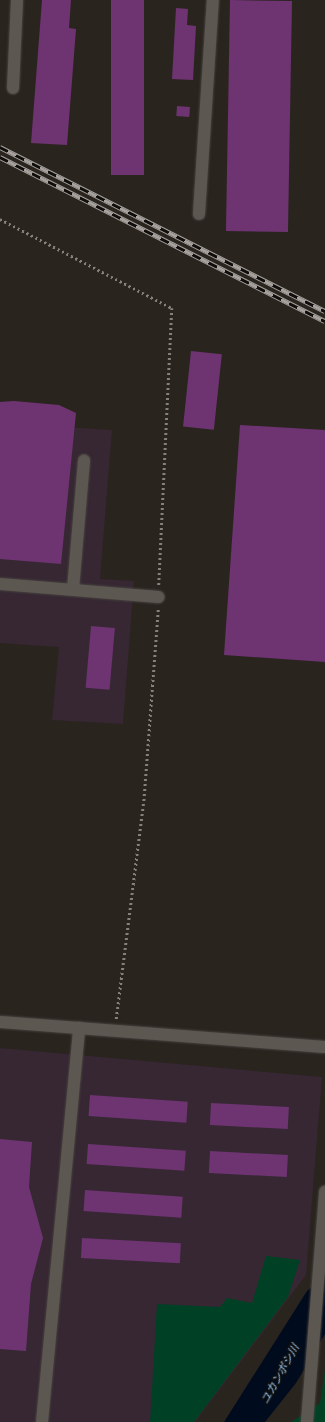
<!DOCTYPE html>
<html>
<head>
<meta charset="utf-8">
<style>
  body { margin:0 }
  #map { position:relative; width:325px; height:1422px; overflow:hidden; background:#2a241f; font-family:"Playfair Display","Noto Sans JP",serif }
  div>[style] { position:absolute }
  .industrial>* { inset:0; background:#362733 }
  .green>* { inset:0; background:#004125 }
  .water>* { inset:0; background:#000b1d }
  .building>* { inset:0; background:#6d3471; transform-origin:0 0 }
  .path>* { height:2.5px; margin-top:-1.25px; transform-origin:0; background:repeating-linear-gradient(90deg,#86817c 0 2px,transparent 0 5px) }
  .roads { filter:drop-shadow(0 0 1px #46423e) drop-shadow(0 0 1px #46423e) }
  .minor>* { height:12px; margin:-6px; padding:0 6px; transform-origin:6px; border-radius:6px; background:#5d5751 }
  .rail>* { height:4.5px; margin-top:-2.25px; transform-origin:0; background:repeating-linear-gradient(90deg,#100e0c 0 9px,#a7a29e 0 18px); box-sizing:border-box; border-block:1px solid #a7a29e }
  span { translate:-50% -50%; white-space:nowrap; text-align:center; line-height:1.15; -webkit-text-stroke:3px #100e0c; paint-order:stroke }
  .water-label { font-size:11px; color:#97c8fa; font-style:italic }
</style>
</head>
<body>
<div id="map">
  <div class="industrial">
    <i style="clip-path:polygon(0 423px,112px 430px,100px 579px,134px 581px,123px 724px,52px 720px,59px 647px,0 643px)"></i>
    <i style="clip-path:polygon(0 1048px,322px 1077px,306px 1275px,195px 1422px,0 1422px)"></i>
  </div>
  <div class="green">
    <i style="clip-path:polygon(266px 1256px,300px 1260px,288px 1297px,194px 1422px,150px 1422px,157px 1304px,220px 1307px,227px 1298px,252px 1303px)"></i>
    <i style="clip-path:polygon(325px 1370px,325px 1422px,291px 1422px,320px 1403px)"></i>
  </div>
  <div class="water">
    <i style="clip-path:polygon(325px 1276px,325px 1334px,296px 1383px,265px 1422px,224px 1422px,307px 1291px)"></i>
  </div>
  <div class="building">
    <i style="clip-path:polygon(42px 0,71px 0,69px 28px,76px 29px,67px 145px,31px 143px)"></i>
    <i style="left:111px;top:0;width:33px;height:175px"></i>
    <i style="left:230px;top:0;width:62px;height:231px;rotate:1deg"></i>
    <i style="clip-path:polygon(176px 8px,188px 9px,187px 25px,196px 26px,193px 80px,172px 79px)"></i>
    <i style="left:177px;top:106px;width:13px;height:10px;rotate:4deg"></i>
    <i style="left:191px;top:351px;width:31px;height:76px;rotate:6deg"></i>
    <i style="clip-path:polygon(14px 401px,59px 405px,76px 413px,61px 564px,0 559px,0 402px)"></i>
    <i style="clip-path:polygon(240px 425px,325px 430px,325px 662px,224px 655px)"></i>
    <i style="left:91px;top:626px;width:24px;height:62px;rotate:5deg"></i>
    <i style="left:90px;top:1095px;width:98px;height:21px;rotate:4deg"></i>
    <i style="left:211px;top:1103px;width:78px;height:22px;rotate:3deg"></i>
    <i style="clip-path:polygon(0 1139px,32px 1142px,29px 1187px,43px 1238px,31px 1284px,26px 1351px,0 1349px)"></i>
    <i style="left:88px;top:1144px;width:98px;height:20px;rotate:4deg"></i>
    <i style="left:210px;top:1151px;width:78px;height:22px;rotate:3deg"></i>
    <i style="left:85px;top:1190px;width:98px;height:21px;rotate:4deg"></i>
    <i style="left:82px;top:1238px;width:99px;height:20px;rotate:3deg"></i>
  </div>
  <div class="path">
    <i style="left:0;top:219px;width:194px;rotate:27.4deg"></i>
    <i style="left:172px;top:308px;width:278px;rotate:92.7deg"></i>
    <i style="left:116px;top:1019px;width:225px;rotate:-82.8deg"></i>
    <i style="left:144px;top:796px;width:188px;rotate:-85.7deg"></i>
  </div>
  <div class="roads">
    <div class="minor">
      <i style="left:13px;top:88px;width:88px;rotate:-87.4deg"></i>
      <i style="left:199px;top:214px;width:214px;rotate:-86.3deg"></i>
      <i style="left:0;top:584px;width:159px;rotate:4.7deg"></i>
      <i style="left:73px;top:589px;width:129px;rotate:-85.1deg"></i>
      <i style="left:0;top:1022px;width:326px;rotate:4.4deg"></i>
      <i style="left:42px;top:1422px;width:396px;rotate:-84.6deg"></i>
      <i style="left:307px;top:1422px;width:231px;rotate:-85.5deg"></i>
    </div>
  </div>
  <div class="rail">
    <i style="left:0;top:147px;width:364px;rotate:26.8deg"></i>
    <i style="left:0;top:157px;width:364px;rotate:26.8deg"></i>
  </div>
  <div class="water-label">
    <span style="left:280px;top:1374px;rotate:-61deg">ユカンボシ川</span>
  </div>
</div>
</body>
</html>
